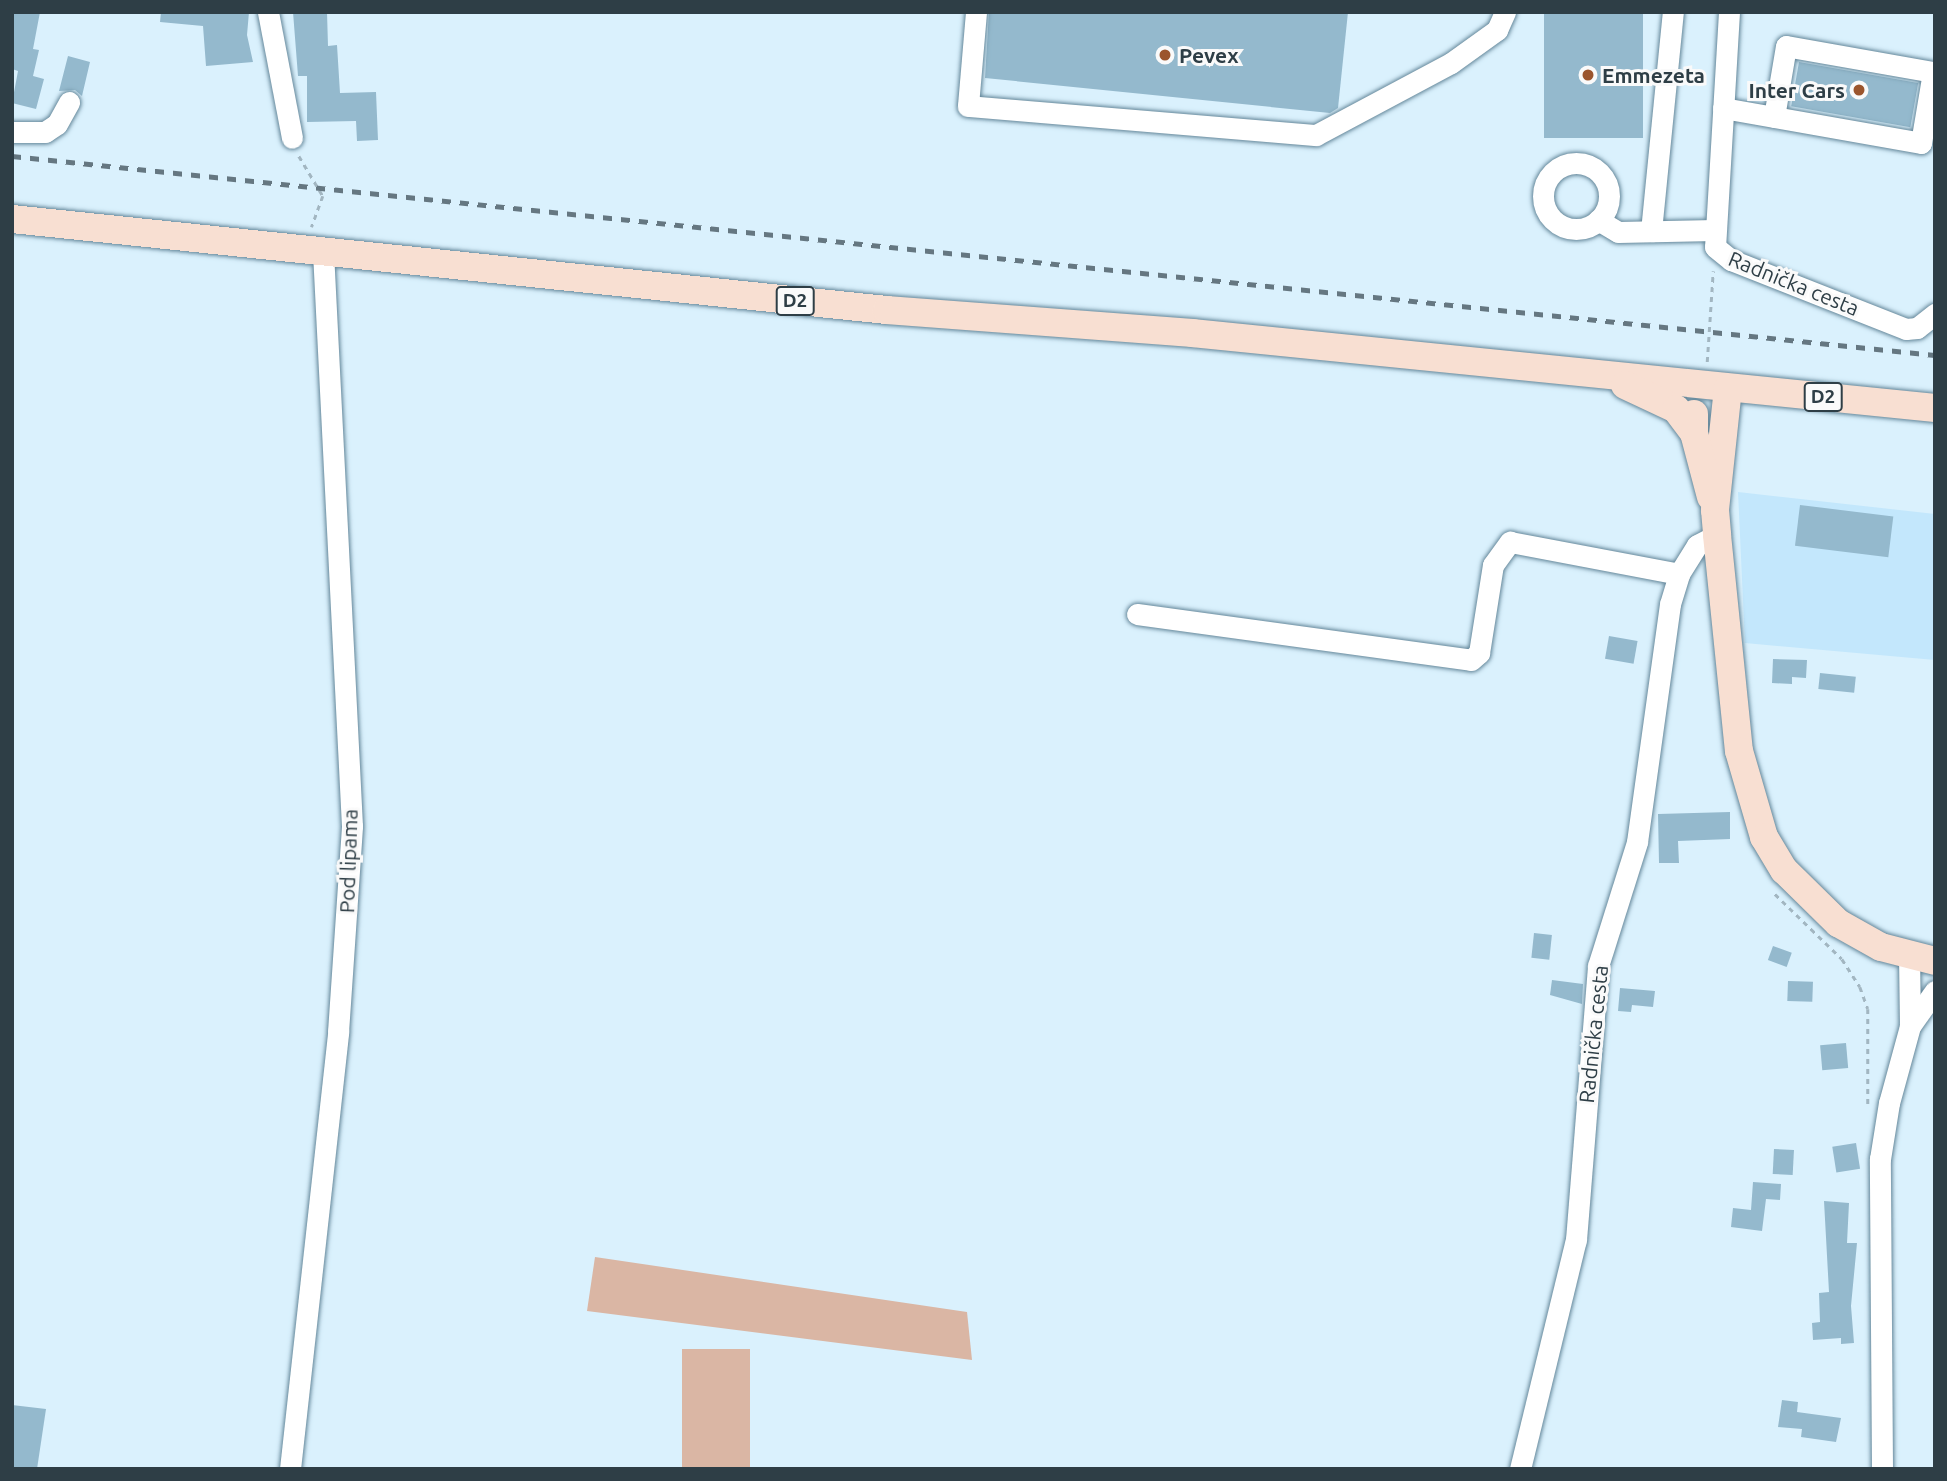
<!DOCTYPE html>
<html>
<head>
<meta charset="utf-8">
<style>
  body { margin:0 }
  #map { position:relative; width:1947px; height:1481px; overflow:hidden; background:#daf1fd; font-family:Ubuntu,sans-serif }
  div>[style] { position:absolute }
  .built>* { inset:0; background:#c3e7fc }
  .green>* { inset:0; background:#dab6a4; transform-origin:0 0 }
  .building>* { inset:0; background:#94b9cd; transform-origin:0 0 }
  .path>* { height:2.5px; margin-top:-1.25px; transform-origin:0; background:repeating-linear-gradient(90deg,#a2b6c1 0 5px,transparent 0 10px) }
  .roads { filter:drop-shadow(0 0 2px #64879a) drop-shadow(0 0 2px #64879a) }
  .minor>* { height:21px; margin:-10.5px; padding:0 10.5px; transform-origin:10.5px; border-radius:10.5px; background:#fff }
  .minor>.ring { margin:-10.5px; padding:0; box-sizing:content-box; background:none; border:21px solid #fff; border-radius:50% }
  .major>* { height:28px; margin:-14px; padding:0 14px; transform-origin:14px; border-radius:14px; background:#f8dfd2 }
  .rail>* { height:5px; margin-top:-2.5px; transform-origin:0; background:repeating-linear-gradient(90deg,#657781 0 9px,transparent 0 18px) }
  .dots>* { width:19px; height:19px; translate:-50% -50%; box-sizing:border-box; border:4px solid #fafafa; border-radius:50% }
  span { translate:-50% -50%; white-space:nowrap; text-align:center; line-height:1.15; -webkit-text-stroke:6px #fafafa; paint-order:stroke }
  .shield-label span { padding:2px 5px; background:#fafafa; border:2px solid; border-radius:5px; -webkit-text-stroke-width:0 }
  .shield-label { font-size:19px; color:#2e3e46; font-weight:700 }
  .poi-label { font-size:21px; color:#2e3e46; font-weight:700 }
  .left { translate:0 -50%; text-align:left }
  .right { translate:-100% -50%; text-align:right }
  .street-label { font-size:21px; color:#2e3e46 }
  .frame { position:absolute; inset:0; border:14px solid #2e3e46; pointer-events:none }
</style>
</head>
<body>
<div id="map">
  <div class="built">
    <i style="clip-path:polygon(1738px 492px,1935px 514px,1935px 660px,1745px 643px)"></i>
  </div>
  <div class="green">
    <i style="clip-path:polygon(595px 1257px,967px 1312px,972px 1360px,587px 1311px)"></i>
    <i style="left:682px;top:1349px;width:68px;height:121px"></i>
  </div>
  <div class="building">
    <i style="clip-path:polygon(12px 12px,40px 12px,33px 49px,39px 50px,33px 76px,44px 79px,36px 109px,12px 103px,18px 71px,12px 69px)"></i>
    <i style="clip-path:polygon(161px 12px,249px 12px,247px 35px,253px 62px,206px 66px,203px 26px,160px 22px)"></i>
    <i style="clip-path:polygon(293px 12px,327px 12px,328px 46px,337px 45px,340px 93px,376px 92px,378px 140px,357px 141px,356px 121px,307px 122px,307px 76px,298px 76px)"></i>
    <i style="clip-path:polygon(989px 12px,1348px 12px,1338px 108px,1330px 113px,985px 78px)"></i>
    <i style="left:1544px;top:12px;width:99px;height:126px"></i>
    <i style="clip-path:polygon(68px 56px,90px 62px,82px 96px,75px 90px,59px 91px)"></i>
    <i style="left:1799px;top:62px;width:121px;height:45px;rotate:10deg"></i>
    <i style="left:1800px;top:505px;width:94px;height:41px;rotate:7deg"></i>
    <i style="left:1609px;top:636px;width:29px;height:23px;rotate:10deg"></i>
    <i style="clip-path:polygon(1773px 659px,1807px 660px,1806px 678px,1792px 677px,1792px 684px,1772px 683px)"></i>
    <i style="left:1820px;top:673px;width:36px;height:16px;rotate:6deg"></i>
    <i style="clip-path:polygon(1730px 812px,1730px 839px,1678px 841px,1679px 863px,1659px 863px,1658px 814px)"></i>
    <i style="left:1534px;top:933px;width:18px;height:25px;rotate:6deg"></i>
    <i style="left:1773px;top:946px;width:20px;height:15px;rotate:20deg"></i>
    <i style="clip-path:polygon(1552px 980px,1583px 984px,1582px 1004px,1550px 995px)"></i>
    <i style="left:1788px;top:981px;width:25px;height:20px;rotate:2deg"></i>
    <i style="clip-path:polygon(1620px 988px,1655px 991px,1653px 1007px,1632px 1005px,1631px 1012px,1618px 1011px)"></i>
    <i style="left:1846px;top:1043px;width:25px;height:26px;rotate:85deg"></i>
    <i style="left:1856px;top:1143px;width:26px;height:24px;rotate:81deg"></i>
    <i style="left:1774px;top:1149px;width:20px;height:25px;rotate:3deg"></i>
    <i style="clip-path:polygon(1753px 1182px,1781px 1184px,1780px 1200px,1766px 1199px,1762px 1231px,1731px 1227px,1733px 1208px,1751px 1210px)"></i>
    <i style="clip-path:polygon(1824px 1201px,1849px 1203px,1847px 1243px,1857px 1243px,1851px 1306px,1854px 1343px,1841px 1344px,1841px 1338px,1813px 1340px,1812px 1323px,1820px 1322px,1819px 1293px,1829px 1292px)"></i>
    <i style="clip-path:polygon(1782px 1400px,1798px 1402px,1797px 1412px,1841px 1418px,1836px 1442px,1801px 1437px,1802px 1429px,1778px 1427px)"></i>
    <i style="clip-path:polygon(12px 1405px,46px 1409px,37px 1469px,12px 1469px)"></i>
  </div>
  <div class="path">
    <i style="left:299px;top:156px;width:47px;rotate:59deg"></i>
    <i style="left:323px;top:196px;width:33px;rotate:110deg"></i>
    <i style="left:1707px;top:362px;width:91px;rotate:-86.2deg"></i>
    <i style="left:1775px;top:894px;width:93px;rotate:44.1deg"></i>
    <i style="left:1842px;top:959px;width:33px;rotate:57deg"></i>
    <i style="left:1860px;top:987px;width:23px;rotate:70deg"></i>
    <i style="left:1868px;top:1009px;width:99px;rotate:90deg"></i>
  </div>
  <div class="roads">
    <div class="minor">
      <i style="left:268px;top:12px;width:128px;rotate:79.2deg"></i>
      <i style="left:976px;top:12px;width:94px;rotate:94.9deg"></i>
      <i style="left:968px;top:106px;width:349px;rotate:4.8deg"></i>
      <i style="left:1316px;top:135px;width:153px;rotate:-28.1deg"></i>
      <i style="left:1451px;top:63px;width:57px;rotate:-35.7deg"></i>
      <i style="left:1497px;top:30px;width:20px;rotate:-66deg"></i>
      <i style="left:1729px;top:12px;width:235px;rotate:93.4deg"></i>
      <i style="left:1715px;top:247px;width:21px;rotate:39deg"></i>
      <i style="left:1731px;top:260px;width:188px;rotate:21.5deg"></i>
      <i style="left:1906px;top:329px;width:11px;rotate:-5deg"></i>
      <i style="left:1917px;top:328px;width:23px;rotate:-38deg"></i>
      <i style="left:1723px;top:108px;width:201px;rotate:10deg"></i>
      <i style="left:1921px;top:143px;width:72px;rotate:-80.4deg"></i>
      <i style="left:1933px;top:72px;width:149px;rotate:-170deg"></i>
      <i style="left:1786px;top:46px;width:72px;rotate:99.6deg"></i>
      <i style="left:12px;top:132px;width:33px"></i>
      <i style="left:45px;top:132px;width:14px;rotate:-34deg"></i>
      <i style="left:57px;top:124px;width:25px;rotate:-61deg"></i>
      <i class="ring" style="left:1543px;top:163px;width:45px;height:45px"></i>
      <i style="left:1598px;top:220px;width:23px;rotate:31deg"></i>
      <i style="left:1618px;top:232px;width:97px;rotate:-1.2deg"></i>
      <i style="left:1651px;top:231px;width:220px;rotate:-84.3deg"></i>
      <i style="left:1137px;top:614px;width:337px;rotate:7.8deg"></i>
      <i style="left:1471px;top:660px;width:11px;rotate:-41deg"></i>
      <i style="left:1479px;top:653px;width:89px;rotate:-81deg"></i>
      <i style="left:1493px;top:565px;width:29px;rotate:-54deg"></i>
      <i style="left:1510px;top:542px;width:172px;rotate:10.7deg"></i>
      <i style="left:1910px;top:1026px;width:43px;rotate:-54.5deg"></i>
      <i style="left:290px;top:1469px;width:440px;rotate:-83.7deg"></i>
      <i style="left:338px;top:1032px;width:206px;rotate:-86.1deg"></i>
      <i style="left:352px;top:826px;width:575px;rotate:-92.89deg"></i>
      <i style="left:1520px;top:1469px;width:236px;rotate:-76.3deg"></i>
      <i style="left:1576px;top:1240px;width:275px;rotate:-85.4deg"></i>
      <i style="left:1598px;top:966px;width:130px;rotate:-72.5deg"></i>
      <i style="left:1637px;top:842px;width:240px;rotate:-82.1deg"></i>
      <i style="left:1670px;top:604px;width:31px;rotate:-73deg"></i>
      <i style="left:1679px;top:574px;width:34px;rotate:-58deg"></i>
      <i style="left:1697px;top:545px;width:22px;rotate:-27deg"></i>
      <i style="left:1882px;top:1469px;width:310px;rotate:-90.4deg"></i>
      <i style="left:1880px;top:1159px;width:57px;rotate:-80.9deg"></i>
      <i style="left:1889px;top:1103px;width:80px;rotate:-74.7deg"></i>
      <i style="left:1910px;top:1026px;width:70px;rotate:-90.8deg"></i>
    </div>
    <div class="major">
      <i style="left:12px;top:219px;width:880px;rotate:5.94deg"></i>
      <i style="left:887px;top:310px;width:306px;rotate:4.3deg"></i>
      <i style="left:1192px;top:333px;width:747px;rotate:5.76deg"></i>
      <i style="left:1625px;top:385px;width:56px;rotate:25.2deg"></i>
      <i style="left:1676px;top:409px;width:30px;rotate:53deg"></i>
      <i style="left:1728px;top:388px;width:123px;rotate:96.1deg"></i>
      <i style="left:1715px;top:510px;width:25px;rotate:85deg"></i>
      <i style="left:1717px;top:535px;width:217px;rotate:84.2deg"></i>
      <i style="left:1739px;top:751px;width:90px;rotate:73.8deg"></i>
      <i style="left:1764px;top:837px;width:39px;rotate:59deg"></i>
      <i style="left:1784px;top:870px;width:76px;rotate:44.5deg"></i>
      <i style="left:1838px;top:923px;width:49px;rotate:29.2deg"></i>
      <i style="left:1881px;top:947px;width:56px;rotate:14.5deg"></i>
      <i style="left:1694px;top:414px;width:19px;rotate:90deg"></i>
      <i style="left:1694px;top:433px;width:66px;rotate:75.1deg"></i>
    </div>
  </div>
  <div class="rail">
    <i style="left:12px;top:156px;width:1933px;rotate:5.91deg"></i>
  </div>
  <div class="dots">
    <i style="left:1165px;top:55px;background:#9b552d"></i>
    <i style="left:1588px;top:75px;background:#9b552d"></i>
    <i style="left:1859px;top:90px;background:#9b552d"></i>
  </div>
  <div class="shield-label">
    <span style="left:795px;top:301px">D2</span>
    <span style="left:1823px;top:397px">D2</span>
  </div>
  <div class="poi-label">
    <span class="left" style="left:1179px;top:55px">Pevex</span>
    <span class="left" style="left:1602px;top:75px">Emmezeta</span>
    <span class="right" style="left:1845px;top:90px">Inter Cars</span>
  </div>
  <div class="street-label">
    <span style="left:1794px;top:283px;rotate:22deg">Radnička cesta</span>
    <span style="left:348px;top:861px;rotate:-88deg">Pod lipama</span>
    <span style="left:1593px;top:1034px;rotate:-84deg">Radnička cesta</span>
  </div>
  <div class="frame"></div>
</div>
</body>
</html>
